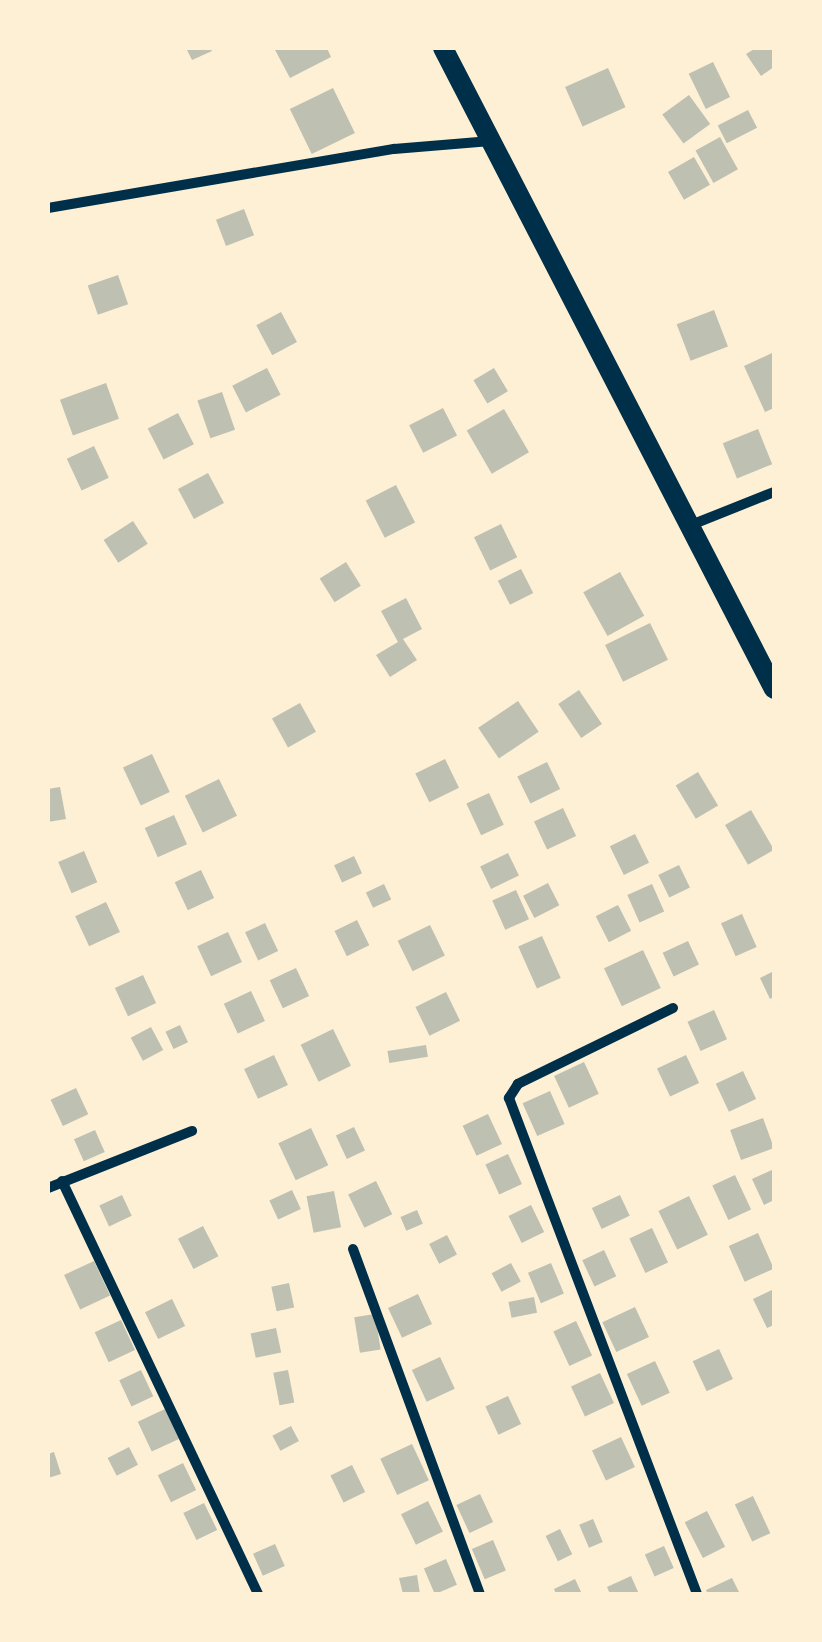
<!DOCTYPE html>
<html>
<head>
<meta charset="utf-8">
<style>
  body { margin:0 }
  #map { position:relative; width:822px; height:1642px; overflow:hidden; background:#fdf0d5; font-family:"Sofia Sans Condensed",sans-serif }
  div>[style] { position:absolute }
  .building>* { inset:0; background:#bec0b2; transform-origin:0 0 }
  .minor>* { height:10px; margin:-5px; padding:0 5px; transform-origin:5px; border-radius:5px; background:#003049 }
  .secondary>* { height:20px; margin:-10px; padding:0 10px; transform-origin:10px; border-radius:10px; background:#003049 }
  span { translate:-50% -50%; white-space:nowrap; text-align:center; line-height:1.15; -webkit-text-stroke:8px #fdf0d5; paint-order:stroke }
  .frame { position:absolute; inset:0; border:50px solid #fdf0d5; pointer-events:none }
</style>
</head>
<body>
<div id="map">
  <div class="building">
    <i style="clip-path:polygon(186px 48px,210px 48px,212px 51px,192px 60px)"></i>
    <i style="clip-path:polygon(274px 48px,327px 48px,331px 57px,290px 78px)"></i>
    <i style="clip-path:polygon(756px 48px,774px 48px,774px 67px,761px 76px,746px 54px)"></i>
    <i style="left:713px;top:62px;width:39px;height:27px;rotate:64deg"></i>
    <i style="left:608px;top:68px;width:43px;height:47px;rotate:66deg"></i>
    <i style="left:333px;top:88px;width:50px;height:48px;rotate:64deg"></i>
    <i style="left:689px;top:95px;width:36px;height:33px;rotate:54deg"></i>
    <i style="left:748px;top:110px;width:20px;height:34px;rotate:63deg"></i>
    <i style="left:720px;top:137px;width:37px;height:28px;rotate:61deg"></i>
    <i style="left:694px;top:157px;width:32px;height:30px;rotate:60deg"></i>
    <i style="left:244px;top:209px;width:28px;height:30px;rotate:69deg"></i>
    <i style="left:118px;top:275px;width:31px;height:32px;rotate:71deg"></i>
    <i style="left:714px;top:310px;width:39px;height:40px;rotate:69deg"></i>
    <i style="left:281px;top:312px;width:34px;height:28px;rotate:62deg"></i>
    <i style="clip-path:polygon(772px 353px,774px 408px,765px 412px,744px 366px)"></i>
    <i style="left:267px;top:368px;width:30px;height:39px;rotate:63deg"></i>
    <i style="left:494px;top:368px;width:27px;height:24px;rotate:59deg"></i>
    <i style="left:106px;top:383px;width:38px;height:49px;rotate:70deg"></i>
    <i style="left:222px;top:392px;width:40px;height:26px;rotate:71deg"></i>
    <i style="left:443px;top:408px;width:31px;height:38px;rotate:63deg"></i>
    <i style="left:504px;top:409px;width:50px;height:43px;rotate:60deg"></i>
    <i style="left:178px;top:413px;width:35px;height:34px;rotate:63deg"></i>
    <i style="left:758px;top:429px;width:38px;height:38px;rotate:68deg"></i>
    <i style="left:94px;top:446px;width:35px;height:30px;rotate:65deg"></i>
    <i style="left:208px;top:473px;width:34px;height:34px;rotate:62deg"></i>
    <i style="left:396px;top:485px;width:42px;height:34px;rotate:63deg"></i>
    <i style="left:133px;top:521px;width:27px;height:35px;rotate:57deg"></i>
    <i style="left:501px;top:524px;width:37px;height:30px;rotate:64deg"></i>
    <i style="left:346px;top:562px;width:28px;height:31px;rotate:58deg"></i>
    <i style="left:521px;top:569px;width:27px;height:26px;rotate:63deg"></i>
    <i style="left:620px;top:572px;width:50px;height:42px;rotate:61deg"></i>
    <i style="clip-path:polygon(406px 598px,422px 629px,403px 639px,417px 660px,390px 677px,376px 655px,398px 642px,381px 611px)"></i>
    <i style="left:650px;top:623px;width:41px;height:50px;rotate:64deg"></i>
    <i style="left:579px;top:690px;width:41px;height:25px;rotate:56deg"></i>
    <i style="left:518px;top:701px;width:37px;height:48px;rotate:56deg"></i>
    <i style="left:300px;top:703px;width:33px;height:32px;rotate:61deg"></i>
    <i style="left:152px;top:754px;width:42px;height:32px;rotate:65deg"></i>
    <i style="left:445px;top:759px;width:32px;height:33px;rotate:64deg"></i>
    <i style="left:547px;top:762px;width:30px;height:33px;rotate:64deg"></i>
    <i style="left:698px;top:772px;width:39px;height:26px;rotate:59deg"></i>
    <i style="left:219px;top:779px;width:41px;height:38px;rotate:64deg"></i>
    <i style="clip-path:polygon(60px 787px,66px 819px,48px 822px,48px 789px)"></i>
    <i style="left:489px;top:793px;width:35px;height:25px;rotate:65deg"></i>
    <i style="left:563px;top:808px;width:31px;height:32px;rotate:65deg"></i>
    <i style="left:751px;top:810px;width:46px;height:30px;rotate:60deg"></i>
    <i style="left:174px;top:815px;width:32px;height:32px;rotate:66deg"></i>
    <i style="left:635px;top:834px;width:32px;height:28px;rotate:64deg"></i>
    <i style="left:84px;top:851px;width:34px;height:28px;rotate:67deg"></i>
    <i style="left:508px;top:853px;width:25px;height:31px;rotate:64deg"></i>
    <i style="left:354px;top:856px;width:19px;height:22px;rotate:65deg"></i>
    <i style="left:679px;top:865px;width:25px;height:23px;rotate:64deg"></i>
    <i style="left:201px;top:870px;width:31px;height:29px;rotate:65deg"></i>
    <i style="left:548px;top:883px;width:25px;height:28px;rotate:63deg"></i>
    <i style="left:384px;top:884px;width:17px;height:20px;rotate:65deg"></i>
    <i style="left:652px;top:884px;width:30px;height:27px;rotate:66deg"></i>
    <i style="left:516px;top:890px;width:32px;height:26px;rotate:66deg"></i>
    <i style="left:106px;top:902px;width:33px;height:34px;rotate:65deg"></i>
    <i style="left:618px;top:905px;width:29px;height:25px;rotate:63deg"></i>
    <i style="left:742px;top:914px;width:36px;height:23px;rotate:66deg"></i>
    <i style="left:357px;top:920px;width:28px;height:25px;rotate:64deg"></i>
    <i style="left:265px;top:923px;width:31px;height:22px;rotate:65deg"></i>
    <i style="left:430px;top:925px;width:34px;height:36px;rotate:64deg"></i>
    <i style="left:228px;top:932px;width:33px;height:34px;rotate:65deg"></i>
    <i style="left:542px;top:936px;width:46px;height:26px;rotate:66deg"></i>
    <i style="left:688px;top:941px;width:26px;height:28px;rotate:65deg"></i>
    <i style="left:643px;top:950px;width:42px;height:43px;rotate:65deg"></i>
    <i style="left:296px;top:968px;width:31px;height:29px;rotate:65deg"></i>
    <i style="clip-path:polygon(774px 971px,774px 997px,770px 999px,760px 978px)"></i>
    <i style="left:143px;top:975px;width:31px;height:31px;rotate:65deg"></i>
    <i style="left:251px;top:991px;width:33px;height:30px;rotate:65deg"></i>
    <i style="left:446px;top:992px;width:32px;height:34px;rotate:64deg"></i>
    <i style="left:714px;top:1010px;width:32px;height:29px;rotate:66deg"></i>
    <i style="left:180px;top:1025px;width:19px;height:16px;rotate:65deg"></i>
    <i style="left:151px;top:1027px;width:26px;height:23px;rotate:62deg"></i>
    <i style="left:333px;top:1029px;width:41px;height:36px;rotate:64deg"></i>
    <i style="left:426px;top:1045px;width:12px;height:39px;rotate:81deg"></i>
    <i style="left:274px;top:1055px;width:33px;height:33px;rotate:65deg"></i>
    <i style="left:686px;top:1055px;width:31px;height:32px;rotate:65deg"></i>
    <i style="left:584px;top:1062px;width:35px;height:33px;rotate:65deg"></i>
    <i style="left:743px;top:1071px;width:31px;height:30px;rotate:65deg"></i>
    <i style="left:76px;top:1088px;width:29px;height:28px;rotate:65deg"></i>
    <i style="left:550px;top:1091px;width:36px;height:30px;rotate:66deg"></i>
    <i style="left:488px;top:1114px;width:33px;height:28px;rotate:65deg"></i>
    <i style="left:763px;top:1118px;width:32px;height:35px;rotate:70deg"></i>
    <i style="left:354px;top:1127px;width:26px;height:20px;rotate:65deg"></i>
    <i style="left:311px;top:1128px;width:41px;height:36px;rotate:65deg"></i>
    <i style="left:95px;top:1130px;width:24px;height:23px;rotate:66deg"></i>
    <i style="left:508px;top:1154px;width:33px;height:25px;rotate:65deg"></i>
    <i style="clip-path:polygon(774px 1169px,774px 1200px,764px 1205px,752px 1179px)"></i>
    <i style="left:735px;top:1175px;width:38px;height:25px;rotate:65deg"></i>
    <i style="left:376px;top:1181px;width:37px;height:31px;rotate:64deg"></i>
    <i style="left:292px;top:1190px;width:21px;height:25px;rotate:65deg"></i>
    <i style="left:334px;top:1191px;width:37px;height:28px;rotate:79deg"></i>
    <i style="left:122px;top:1195px;width:23px;height:25px;rotate:65deg"></i>
    <i style="left:620px;top:1195px;width:23px;height:31px;rotate:65deg"></i>
    <i style="left:689px;top:1196px;width:43px;height:34px;rotate:64deg"></i>
    <i style="left:531px;top:1205px;width:30px;height:25px;rotate:64deg"></i>
    <i style="left:417px;top:1210px;width:15px;height:18px;rotate:67deg"></i>
    <i style="left:203px;top:1226px;width:34px;height:28px;rotate:63deg"></i>
    <i style="left:652px;top:1228px;width:38px;height:25px;rotate:65deg"></i>
    <i style="left:758px;top:1233px;width:39px;height:32px;rotate:66deg"></i>
    <i style="left:447px;top:1235px;width:22px;height:20px;rotate:63deg"></i>
    <i style="left:604px;top:1250px;width:29px;height:24px;rotate:65deg"></i>
    <i style="left:94px;top:1261px;width:38px;height:33px;rotate:65deg"></i>
    <i style="left:511px;top:1263px;width:21px;height:22px;rotate:62deg"></i>
    <i style="left:551px;top:1263px;width:33px;height:25px;rotate:67deg"></i>
    <i style="left:289px;top:1283px;width:25px;height:18px;rotate:78deg"></i>
    <i style="clip-path:polygon(774px 1289px,774px 1325px,767px 1328px,753px 1299px)"></i>
    <i style="left:418px;top:1294px;width:33px;height:33px;rotate:65deg"></i>
    <i style="left:534px;top:1297px;width:16px;height:26px;rotate:79deg"></i>
    <i style="left:172px;top:1299px;width:30px;height:30px;rotate:64deg"></i>
    <i style="left:635px;top:1307px;width:33px;height:36px;rotate:65deg"></i>
    <i style="left:375px;top:1314px;width:36px;height:21px;rotate:81deg"></i>
    <i style="left:121px;top:1320px;width:33px;height:29px;rotate:65deg"></i>
    <i style="left:576px;top:1321px;width:38px;height:25px;rotate:65deg"></i>
    <i style="left:276px;top:1328px;width:25px;height:26px;rotate:78deg"></i>
    <i style="left:719px;top:1349px;width:33px;height:29px;rotate:65deg"></i>
    <i style="left:440px;top:1357px;width:35px;height:31px;rotate:65deg"></i>
    <i style="left:655px;top:1361px;width:35px;height:31px;rotate:65deg"></i>
    <i style="left:141px;top:1370px;width:29px;height:24px;rotate:65deg"></i>
    <i style="left:288px;top:1370px;width:33px;height:15px;rotate:79deg"></i>
    <i style="left:600px;top:1373px;width:33px;height:32px;rotate:65deg"></i>
    <i style="left:508px;top:1396px;width:31px;height:25px;rotate:65deg"></i>
    <i style="left:165px;top:1409px;width:33px;height:30px;rotate:65deg"></i>
    <i style="left:291px;top:1426px;width:17px;height:21px;rotate:62deg"></i>
    <i style="left:621px;top:1437px;width:33px;height:32px;rotate:65deg"></i>
    <i style="left:412px;top:1444px;width:40px;height:35px;rotate:65deg"></i>
    <i style="left:129px;top:1447px;width:20px;height:24px;rotate:63deg"></i>
    <i style="clip-path:polygon(54px 1452px,61px 1474px,48px 1478px,48px 1454px)"></i>
    <i style="left:183px;top:1463px;width:30px;height:28px;rotate:64deg"></i>
    <i style="left:352px;top:1465px;width:30px;height:24px;rotate:64deg"></i>
    <i style="left:480px;top:1494px;width:31px;height:26px;rotate:65deg"></i>
    <i style="left:753px;top:1496px;width:41px;height:20px;rotate:65deg"></i>
    <i style="left:428px;top:1501px;width:34px;height:30px;rotate:64deg"></i>
    <i style="left:204px;top:1503px;width:30px;height:23px;rotate:64deg"></i>
    <i style="left:707px;top:1511px;width:40px;height:25px;rotate:63deg"></i>
    <i style="left:593px;top:1519px;width:25px;height:15px;rotate:67deg"></i>
    <i style="left:560px;top:1529px;width:28px;height:16px;rotate:64deg"></i>
    <i style="left:493px;top:1540px;width:33px;height:23px;rotate:67deg"></i>
    <i style="left:275px;top:1544px;width:24px;height:24px;rotate:66deg"></i>
    <i style="left:664px;top:1546px;width:24px;height:21px;rotate:66deg"></i>
    <i style="left:446px;top:1559px;width:28px;height:24px;rotate:67deg"></i>
    <i style="clip-path:polygon(417px 1575px,420px 1594px,403px 1594px,399px 1578px)"></i>
    <i style="clip-path:polygon(631px 1576px,639px 1594px,610px 1594px,607px 1587px)"></i>
    <i style="clip-path:polygon(732px 1578px,740px 1594px,708px 1594px,706px 1590px)"></i>
    <i style="clip-path:polygon(575px 1579px,582px 1594px,556px 1594px,554px 1589px)"></i>
  </div>
  <div class="minor">
    <i style="left:48px;top:208px;width:351px;rotate:-9.7deg"></i>
    <i style="left:394px;top:149px;width:97px;rotate:-4.7deg"></i>
    <i style="left:691px;top:525px;width:89px;rotate:-21.7deg"></i>
    <i style="left:673px;top:1008px;width:173px;rotate:153.9deg"></i>
    <i style="left:518px;top:1084px;width:17px;rotate:123deg"></i>
    <i style="left:509px;top:1098px;width:530px;rotate:69.24deg"></i>
    <i style="left:62px;top:1181px;width:457px;rotate:64.6deg"></i>
    <i style="left:48px;top:1188px;width:155px;rotate:-21.6deg"></i>
    <i style="left:353px;top:1249px;width:368px;rotate:69.8deg"></i>
  </div>
  <div class="secondary">
    <i style="left:443px;top:48px;width:721px;rotate:62.69deg"></i>
  </div>
  <div class="frame"></div>
</div>
</body>
</html>
